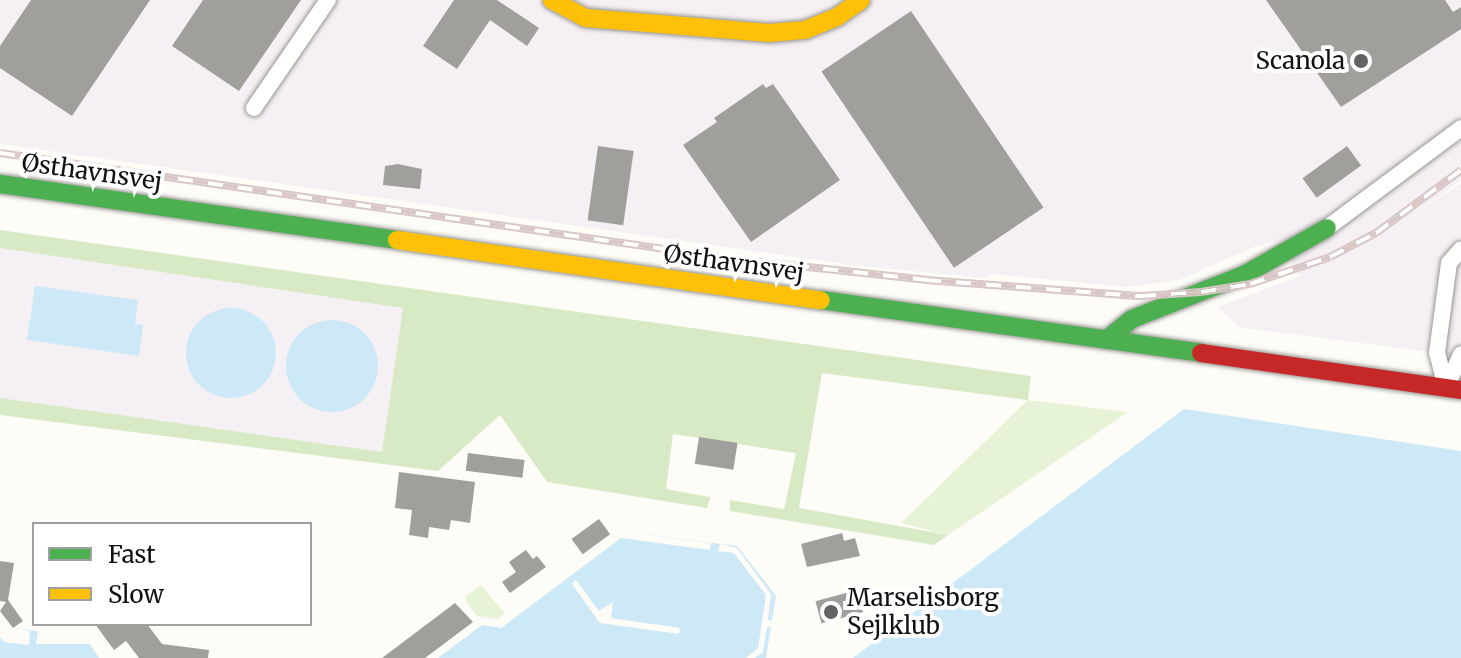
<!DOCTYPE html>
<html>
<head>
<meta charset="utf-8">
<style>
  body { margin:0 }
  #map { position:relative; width:1461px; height:658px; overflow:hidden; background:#fdfcf7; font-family:Merriweather,serif }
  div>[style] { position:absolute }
  .industrial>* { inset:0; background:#f5f0f3; transform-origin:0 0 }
  .green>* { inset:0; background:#e7f3d7 }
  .forest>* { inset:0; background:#d8eac5 }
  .water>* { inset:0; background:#cde8f7 }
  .round { border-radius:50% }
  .pier>* { inset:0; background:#fdfcf7 }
  .building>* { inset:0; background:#a19f9c; transform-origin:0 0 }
  .roads { filter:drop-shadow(0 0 2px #979795) drop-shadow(0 0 2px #979795) }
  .street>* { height:16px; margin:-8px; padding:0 8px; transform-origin:8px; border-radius:8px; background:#fffffe }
  .fast>* { height:18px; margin:-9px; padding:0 9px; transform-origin:9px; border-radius:9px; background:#4caf50 }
  .slow>* { height:18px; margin:-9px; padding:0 9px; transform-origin:9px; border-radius:9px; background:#ffc107 }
  .jam>* { height:18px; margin:-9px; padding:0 9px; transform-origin:9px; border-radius:9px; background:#c62828 }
  .rail>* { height:8px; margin-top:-4px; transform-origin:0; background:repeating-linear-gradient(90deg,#fff 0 15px,#d9c6c7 0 30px); box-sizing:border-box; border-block:2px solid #d9c6c7 }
  .dots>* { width:22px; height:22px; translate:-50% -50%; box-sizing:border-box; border:4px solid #fff; border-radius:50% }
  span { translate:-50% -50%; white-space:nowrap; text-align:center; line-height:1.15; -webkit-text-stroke:8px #fff; paint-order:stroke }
  .poi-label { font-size:24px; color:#111 }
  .right { translate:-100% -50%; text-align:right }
  .left { translate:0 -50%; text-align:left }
  .street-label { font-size:24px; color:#111 }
  .legend { position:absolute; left:32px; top:522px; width:280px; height:104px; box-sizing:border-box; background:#fff; border:2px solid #a0a0a0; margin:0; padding:10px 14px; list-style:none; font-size:24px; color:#111 }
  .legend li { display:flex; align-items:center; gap:16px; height:40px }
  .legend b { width:40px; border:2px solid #a0a0a0 }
</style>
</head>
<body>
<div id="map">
  <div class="industrial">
    <i style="clip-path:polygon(0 0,1461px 0,1461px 180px,1408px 219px,1461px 183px,1461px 356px,1238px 327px,1218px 307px,1300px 276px,1282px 240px,1256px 246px,1179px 280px,1126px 287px,992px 274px,984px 278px,860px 266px,0 144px)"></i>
    <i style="left:0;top:248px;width:408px;height:150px;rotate:8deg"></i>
  </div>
  <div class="green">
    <i style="clip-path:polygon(1028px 400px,1128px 412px,948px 535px,901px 523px)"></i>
    <i style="clip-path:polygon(481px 585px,505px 614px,498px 619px,477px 616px,467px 603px,465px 597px)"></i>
  </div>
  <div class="forest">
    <i style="clip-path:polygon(0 230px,1031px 376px,1028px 400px,822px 373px,799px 508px,948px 535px,934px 545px,730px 511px,730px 500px,784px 509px,796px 453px,673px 434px,666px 489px,710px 497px,707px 508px,547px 482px,500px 415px,438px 471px,0 415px,0 398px,382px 452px,403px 308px,0 248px)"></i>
  </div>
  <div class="water">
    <i style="clip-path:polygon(35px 286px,138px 300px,135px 324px,143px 325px,139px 356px,27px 340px)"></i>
    <i class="round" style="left:186px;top:308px;width:90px;height:90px"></i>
    <i class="round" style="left:286px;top:320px;width:92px;height:92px"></i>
    <i style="clip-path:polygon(1184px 409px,1461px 451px,1461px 658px,853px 658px)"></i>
    <i style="clip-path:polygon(618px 531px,737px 546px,776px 596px,766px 658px,425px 658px,479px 618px,500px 620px)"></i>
    <i style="clip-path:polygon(0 611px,13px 628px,38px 631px,36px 644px,90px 644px,99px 658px,0 658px)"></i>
  </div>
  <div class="pier">
    <i style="clip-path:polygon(618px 531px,711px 543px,710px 550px,621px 538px,501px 628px,482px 625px,438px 658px,425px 658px,479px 618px,500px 620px)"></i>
    <i style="clip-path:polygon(720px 544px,737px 548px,771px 594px,768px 620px,772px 621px,771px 627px,767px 627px,763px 652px,755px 658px,746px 658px,758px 648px,766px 595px,734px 553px,718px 551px)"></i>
    <i style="clip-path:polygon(576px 580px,599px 611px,613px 602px,611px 618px,680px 628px,679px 634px,600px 623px,572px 584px)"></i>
    <i style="clip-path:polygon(0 611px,13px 628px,30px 631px,29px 645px,4px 642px,0 637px)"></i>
  </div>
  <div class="building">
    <i style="clip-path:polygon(31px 0,150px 0,72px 116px,0 68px,0 46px)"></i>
    <i style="clip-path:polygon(203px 0,301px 0,239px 91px,172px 46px)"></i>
    <i style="clip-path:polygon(454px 0,497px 0,539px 28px,527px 46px,490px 20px,457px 69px,423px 46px)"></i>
    <i style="clip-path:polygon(1266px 0,1445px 0,1453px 12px,1461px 7px,1461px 29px,1341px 107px)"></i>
    <i style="left:911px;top:11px;width:237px;height:108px;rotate:56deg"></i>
    <i style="clip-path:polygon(763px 84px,766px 88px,773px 84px,840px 180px,751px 242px,683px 145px,717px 122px,714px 118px)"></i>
    <i style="left:598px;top:146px;width:36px;height:75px;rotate:8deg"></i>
    <i style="left:1347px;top:146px;width:24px;height:55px;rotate:54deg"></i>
    <i style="clip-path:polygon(398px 164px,422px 169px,420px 189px,383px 185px,385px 166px)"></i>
    <i style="left:699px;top:437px;width:39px;height:27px;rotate:9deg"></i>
    <i style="left:468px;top:453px;width:57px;height:18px;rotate:7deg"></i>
    <i style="clip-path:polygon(399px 472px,475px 482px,470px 523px,451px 520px,449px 530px,429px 527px,428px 538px,409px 535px,412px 510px,395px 508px)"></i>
    <i style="left:599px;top:519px;width:19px;height:34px;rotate:54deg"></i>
    <i style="clip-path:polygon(842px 533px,844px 541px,855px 538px,860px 556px,807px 567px,801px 544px)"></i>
    <i style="clip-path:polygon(526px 550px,533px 559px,537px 556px,546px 567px,510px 593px,502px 582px,516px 572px,509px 562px)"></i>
    <i style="clip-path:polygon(0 561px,14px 563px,8px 600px,23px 621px,13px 628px,0 611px,6px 602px,0 601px)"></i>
    <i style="left:857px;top:590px;width:23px;height:43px;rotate:75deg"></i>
    <i style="clip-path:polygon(455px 603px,473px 622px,425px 658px,382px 658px)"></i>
    <i style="clip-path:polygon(95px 624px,147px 624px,162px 644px,209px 650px,208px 658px,139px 658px,126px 641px,114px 650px)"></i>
  </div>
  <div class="roads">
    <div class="street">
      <i style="left:254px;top:108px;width:131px;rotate:-55.6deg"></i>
      <i style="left:1327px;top:228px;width:167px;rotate:-36.7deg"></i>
      <i style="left:1446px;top:388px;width:36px;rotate:-104deg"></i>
      <i style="left:1437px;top:353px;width:91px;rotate:-82.4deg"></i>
      <i style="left:1449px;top:263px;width:18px;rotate:-49deg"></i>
      <i style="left:1446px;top:388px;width:37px;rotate:-66deg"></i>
    </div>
    <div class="fast">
      <i style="left:0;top:184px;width:401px;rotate:8deg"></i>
      <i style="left:821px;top:300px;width:384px;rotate:7.9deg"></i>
      <i style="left:1106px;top:340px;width:33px;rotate:-39deg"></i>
      <i style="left:1132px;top:319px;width:123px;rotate:-21.5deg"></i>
      <i style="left:1246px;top:274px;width:93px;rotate:-29.6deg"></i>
    </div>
    <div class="slow">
      <i style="left:552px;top:0;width:38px;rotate:28deg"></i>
      <i style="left:586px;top:18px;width:184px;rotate:4.7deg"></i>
      <i style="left:769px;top:33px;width:36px;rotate:-5deg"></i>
      <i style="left:805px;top:30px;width:35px;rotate:-22deg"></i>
      <i style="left:837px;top:17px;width:29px;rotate:-35deg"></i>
      <i style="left:397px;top:240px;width:428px;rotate:8.1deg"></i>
    </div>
    <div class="jam">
      <i style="left:1201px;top:353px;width:263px;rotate:8.1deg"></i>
    </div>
  </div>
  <div class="rail">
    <i style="left:0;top:153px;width:742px;rotate:8.22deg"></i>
    <i style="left:734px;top:259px;width:193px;rotate:6.2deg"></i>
    <i style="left:926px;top:280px;width:216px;rotate:4.3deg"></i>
    <i style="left:1141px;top:296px;width:60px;rotate:-3.8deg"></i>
    <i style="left:1201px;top:292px;width:50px;rotate:-9.3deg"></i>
    <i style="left:1250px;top:284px;width:84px;rotate:-18.6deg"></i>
    <i style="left:1330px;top:257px;width:52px;rotate:-27.6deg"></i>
    <i style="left:1376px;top:233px;width:106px;rotate:-36.5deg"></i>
  </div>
  <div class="dots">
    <i style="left:1361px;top:61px;background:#646362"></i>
    <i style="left:831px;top:612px;background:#646362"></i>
  </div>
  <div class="poi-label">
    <span class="right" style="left:1345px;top:61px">Scanola</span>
    <span class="left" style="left:847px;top:612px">Marselisborg<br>Sejlklub</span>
  </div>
  <div class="street-label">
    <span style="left:92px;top:172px;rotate:8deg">Østhavnsvej</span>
    <span style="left:734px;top:263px;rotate:8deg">Østhavnsvej</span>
  </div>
  <ul class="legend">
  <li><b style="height:10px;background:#4caf50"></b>Fast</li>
  <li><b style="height:10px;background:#ffc107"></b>Slow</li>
  </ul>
</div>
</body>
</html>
